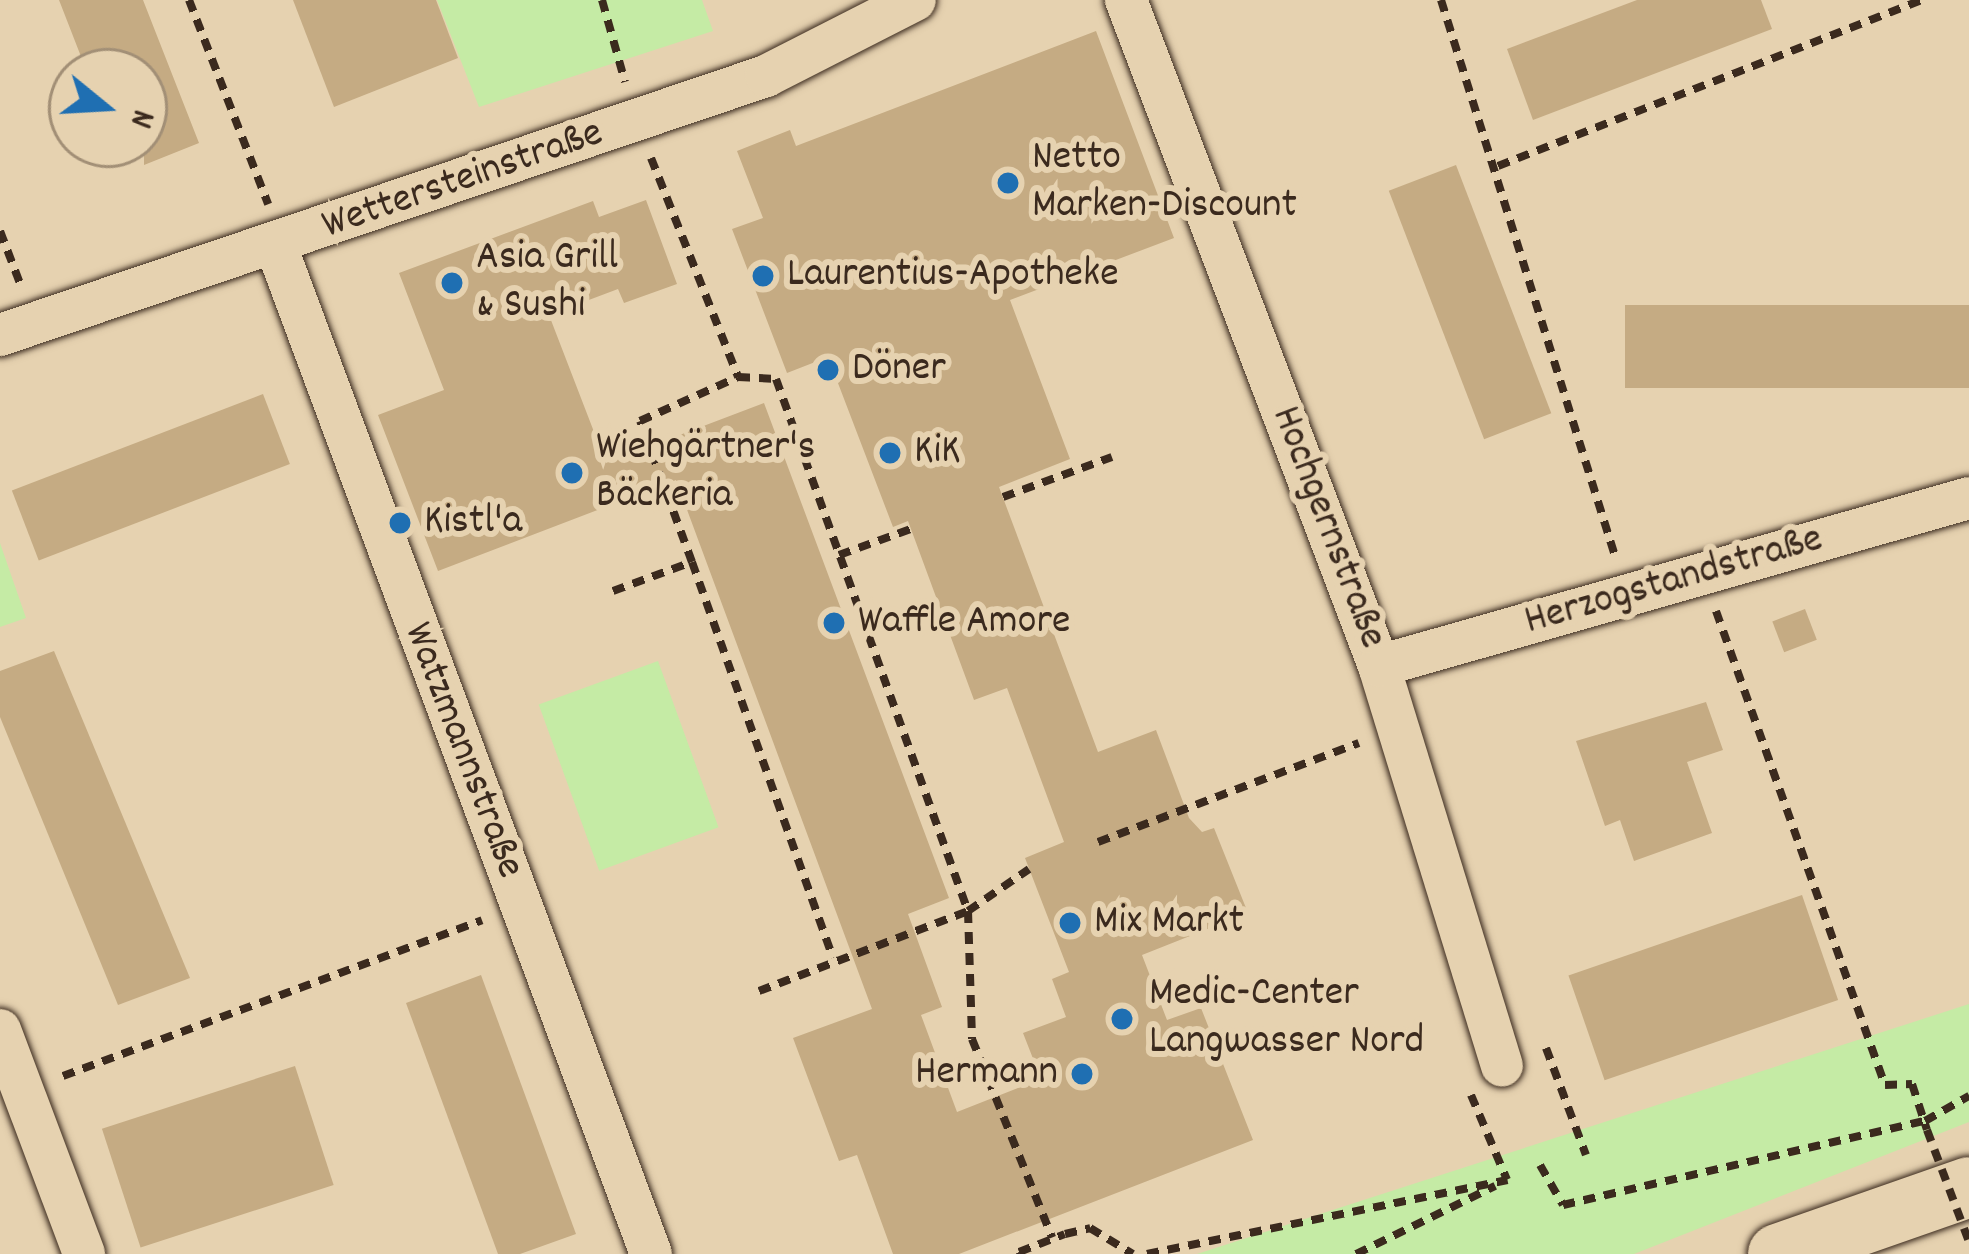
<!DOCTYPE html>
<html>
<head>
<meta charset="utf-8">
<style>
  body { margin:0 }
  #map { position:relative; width:1969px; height:1254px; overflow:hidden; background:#e6d2b0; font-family:Dekko,sans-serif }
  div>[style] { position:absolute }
  .green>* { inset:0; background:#c5eba5; transform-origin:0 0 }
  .building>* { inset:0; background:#c5ab83; transform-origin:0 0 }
  .path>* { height:8px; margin-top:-4px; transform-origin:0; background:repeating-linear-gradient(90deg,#3b2a1e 0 12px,transparent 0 21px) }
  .roads { filter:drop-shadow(0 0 3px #3b2a1e) drop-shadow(0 0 3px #3b2a1e) }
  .minor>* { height:42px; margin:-21px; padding:0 21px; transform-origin:21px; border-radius:21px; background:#e6d2b0 }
  .secondary>* { height:60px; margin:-30px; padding:0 30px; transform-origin:30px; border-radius:30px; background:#e6d2b0 }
  .path-bridge>* { height:8px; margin-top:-4px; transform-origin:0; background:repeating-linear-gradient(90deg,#3b2a1e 0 12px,transparent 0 21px) }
  .dots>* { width:33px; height:33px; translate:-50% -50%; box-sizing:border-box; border:6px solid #e6d2b0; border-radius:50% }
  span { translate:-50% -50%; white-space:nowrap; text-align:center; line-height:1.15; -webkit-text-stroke:12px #e6d2b0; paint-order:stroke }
  .poi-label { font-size:42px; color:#3b2a1e }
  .left { translate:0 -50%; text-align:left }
  .right { translate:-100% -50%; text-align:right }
  .street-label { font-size:42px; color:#3b2a1e }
  .north { position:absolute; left:48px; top:48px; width:120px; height:120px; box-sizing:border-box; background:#e6d2b0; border:3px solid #a28f76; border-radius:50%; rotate:108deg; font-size:33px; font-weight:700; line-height:48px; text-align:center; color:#3b2a1e }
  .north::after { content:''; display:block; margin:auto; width:42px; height:54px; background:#1f6fb2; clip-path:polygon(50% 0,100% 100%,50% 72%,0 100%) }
</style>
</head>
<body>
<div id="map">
  <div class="green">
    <i style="clip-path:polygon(437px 0,702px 0,713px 31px,479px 107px)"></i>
    <i style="clip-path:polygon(0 543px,26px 618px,0 627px)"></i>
    <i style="left:658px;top:661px;width:177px;height:127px;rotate:70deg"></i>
    <i style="clip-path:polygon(1969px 1004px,1969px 1122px,1634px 1254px,1197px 1254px)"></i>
  </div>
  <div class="building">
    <i style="clip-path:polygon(59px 0,143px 0,199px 143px,144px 165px,144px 72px,87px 72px)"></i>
    <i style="clip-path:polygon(293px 0,436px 0,458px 58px,334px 107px)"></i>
    <i style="clip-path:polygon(1637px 0,1761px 0,1772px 29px,1533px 120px,1507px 49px)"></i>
    <i style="clip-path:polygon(1096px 31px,1174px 238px,1010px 300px,1070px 459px,999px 487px,1098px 752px,1156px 730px,1189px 818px,1202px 832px,1214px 828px,1248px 913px,1142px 955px,1167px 1020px,1201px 1008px,1253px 1140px,959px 1254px,893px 1254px,857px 1155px,839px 1161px,793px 1038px,872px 1009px,676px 480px,438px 571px,378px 415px,444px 390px,399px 273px,593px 201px,599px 217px,646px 200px,677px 284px,624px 303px,618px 289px,549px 315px,606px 463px,764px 403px,949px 898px,908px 914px,942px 1007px,921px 1015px,957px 1112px,1041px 1079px,1023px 1033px,1066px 1017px,1052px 979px,1069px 972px,1025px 858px,1064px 842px,1007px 688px,974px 700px,908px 521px,893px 527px,828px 357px,787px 373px,732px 229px,763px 218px,737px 151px,790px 130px,796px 146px)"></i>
    <i style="left:1456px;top:165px;width:266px;height:72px;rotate:69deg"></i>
    <i style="left:1969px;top:305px;width:83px;height:344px;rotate:90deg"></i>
    <i style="left:263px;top:394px;width:75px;height:269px;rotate:69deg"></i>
    <i style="left:1805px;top:609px;width:33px;height:35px;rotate:69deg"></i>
    <i style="clip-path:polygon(54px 651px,190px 978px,118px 1005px,0 717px,0 671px)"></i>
    <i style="clip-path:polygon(1706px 702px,1723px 750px,1687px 762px,1712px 833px,1634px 861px,1620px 820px,1605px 826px,1576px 741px)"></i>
    <i style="left:1802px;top:895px;width:111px;height:247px;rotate:71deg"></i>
    <i style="clip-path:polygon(481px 975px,576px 1234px,520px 1254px,498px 1254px,406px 1003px)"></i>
    <i style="left:295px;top:1066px;width:125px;height:203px;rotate:72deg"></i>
  </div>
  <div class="path">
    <i style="left:189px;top:0;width:219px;rotate:68.8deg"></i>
    <i style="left:602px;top:0;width:85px;rotate:74.3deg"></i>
    <i style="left:1441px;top:0;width:586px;rotate:72.62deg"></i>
    <i style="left:651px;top:158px;width:236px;rotate:68.3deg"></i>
    <i style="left:738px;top:377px;width:38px;rotate:3deg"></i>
    <i style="left:776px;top:379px;width:566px;rotate:70.16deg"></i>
    <i style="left:968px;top:911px;width:128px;rotate:88.2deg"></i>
    <i style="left:972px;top:1039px;width:214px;rotate:68deg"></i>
    <i style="left:1498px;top:166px;width:455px;rotate:-21.4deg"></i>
    <i style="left:0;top:231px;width:59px;rotate:69.1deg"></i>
    <i style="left:1003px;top:497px;width:116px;rotate:-20.2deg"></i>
    <i style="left:839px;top:555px;width:77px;rotate:-19.9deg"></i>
    <i style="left:692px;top:562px;width:420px;rotate:70.4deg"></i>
    <i style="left:613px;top:591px;width:84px;rotate:-20.2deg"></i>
    <i style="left:692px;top:562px;width:150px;rotate:-110.2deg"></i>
    <i style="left:640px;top:421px;width:107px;rotate:-24.2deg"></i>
    <i style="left:1716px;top:611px;width:503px;rotate:70.38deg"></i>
    <i style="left:1885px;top:1085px;width:27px;rotate:-2deg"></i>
    <i style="left:1912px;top:1084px;width:48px;rotate:71.9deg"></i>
    <i style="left:1098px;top:842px;width:279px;rotate:-20.8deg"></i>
    <i style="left:759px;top:991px;width:224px;rotate:-20.9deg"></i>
    <i style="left:968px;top:911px;width:74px;rotate:-34.5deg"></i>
    <i style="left:1546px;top:1048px;width:114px;rotate:69.5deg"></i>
    <i style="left:63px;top:1076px;width:447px;rotate:-20.4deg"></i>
    <i style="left:1471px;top:1095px;width:92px;rotate:67deg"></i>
    <i style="left:1540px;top:1165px;width:46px;rotate:60.1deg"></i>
    <i style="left:1563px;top:1205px;width:372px;rotate:-13.1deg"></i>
    <i style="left:1925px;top:1121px;width:51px;rotate:-29.6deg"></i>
    <i style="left:1065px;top:1234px;width:26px;rotate:-13deg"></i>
    <i style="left:1090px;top:1228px;width:50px;rotate:31.2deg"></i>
    <i style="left:1019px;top:1252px;width:2px;rotate:63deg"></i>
    <i style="left:1147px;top:1254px;width:368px;rotate:-11.6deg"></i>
    <i style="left:1356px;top:1254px;width:155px;rotate:-26.1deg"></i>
  </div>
  <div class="roads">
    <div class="minor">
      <i style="left:1126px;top:0;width:712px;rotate:69.2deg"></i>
      <i style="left:1379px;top:666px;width:418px;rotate:72.9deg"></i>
      <i style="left:276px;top:246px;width:1075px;rotate:69.59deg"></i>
      <i style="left:0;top:335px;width:809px;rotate:-18.68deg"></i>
      <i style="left:766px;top:76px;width:167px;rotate:-27deg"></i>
      <i style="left:1379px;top:666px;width:613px;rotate:-15.89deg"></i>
      <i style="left:0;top:1030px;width:239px;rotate:69.4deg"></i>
    </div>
    <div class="secondary">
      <i style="left:1778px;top:1254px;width:202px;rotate:-19.3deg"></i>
    </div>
  </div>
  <div class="path-bridge">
    <i style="left:1927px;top:1130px;width:120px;rotate:69.4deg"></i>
    <i style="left:1019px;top:1252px;width:49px;rotate:-21.4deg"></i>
  </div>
  <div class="dots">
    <i style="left:1008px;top:183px;background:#1f6fb2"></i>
    <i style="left:763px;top:276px;background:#1f6fb2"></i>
    <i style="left:452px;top:283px;background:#1f6fb2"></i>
    <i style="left:828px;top:370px;background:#1f6fb2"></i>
    <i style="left:890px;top:453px;background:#1f6fb2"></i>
    <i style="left:572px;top:473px;background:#1f6fb2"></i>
    <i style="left:400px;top:523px;background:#1f6fb2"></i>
    <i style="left:834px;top:623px;background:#1f6fb2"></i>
    <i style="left:1070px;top:923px;background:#1f6fb2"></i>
    <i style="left:1122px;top:1019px;background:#1f6fb2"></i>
    <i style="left:1082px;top:1074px;background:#1f6fb2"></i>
  </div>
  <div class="poi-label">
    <span class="left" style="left:1032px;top:183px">Netto<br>Marken-Discount</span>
    <span class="left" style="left:476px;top:283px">Asia Grill<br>&amp; Sushi</span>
    <span class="left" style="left:787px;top:276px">Laurentius-Apotheke</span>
    <span class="left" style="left:852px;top:370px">Döner</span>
    <span class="left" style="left:596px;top:473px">Wiehgärtner's<br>Bäckeria</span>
    <span class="left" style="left:914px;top:453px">KiK</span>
    <span class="left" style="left:424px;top:523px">Kistl'a</span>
    <span class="left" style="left:858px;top:623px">Waffle Amore</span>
    <span class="left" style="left:1094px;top:923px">Mix Markt</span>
    <span class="left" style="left:1149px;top:1019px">Medic-Center<br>Langwasser Nord</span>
    <span class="right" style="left:1058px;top:1074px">Hermann</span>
  </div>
  <div class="street-label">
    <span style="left:463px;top:181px;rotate:-19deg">Wettersteinstraße</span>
    <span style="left:1327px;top:528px;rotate:69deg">Hochgernstraße</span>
    <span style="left:1674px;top:582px;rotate:-16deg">Herzogstandstraße</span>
    <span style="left:462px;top:751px;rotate:69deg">Watzmannstraße</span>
  </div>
  <div class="north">N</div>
</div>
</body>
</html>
